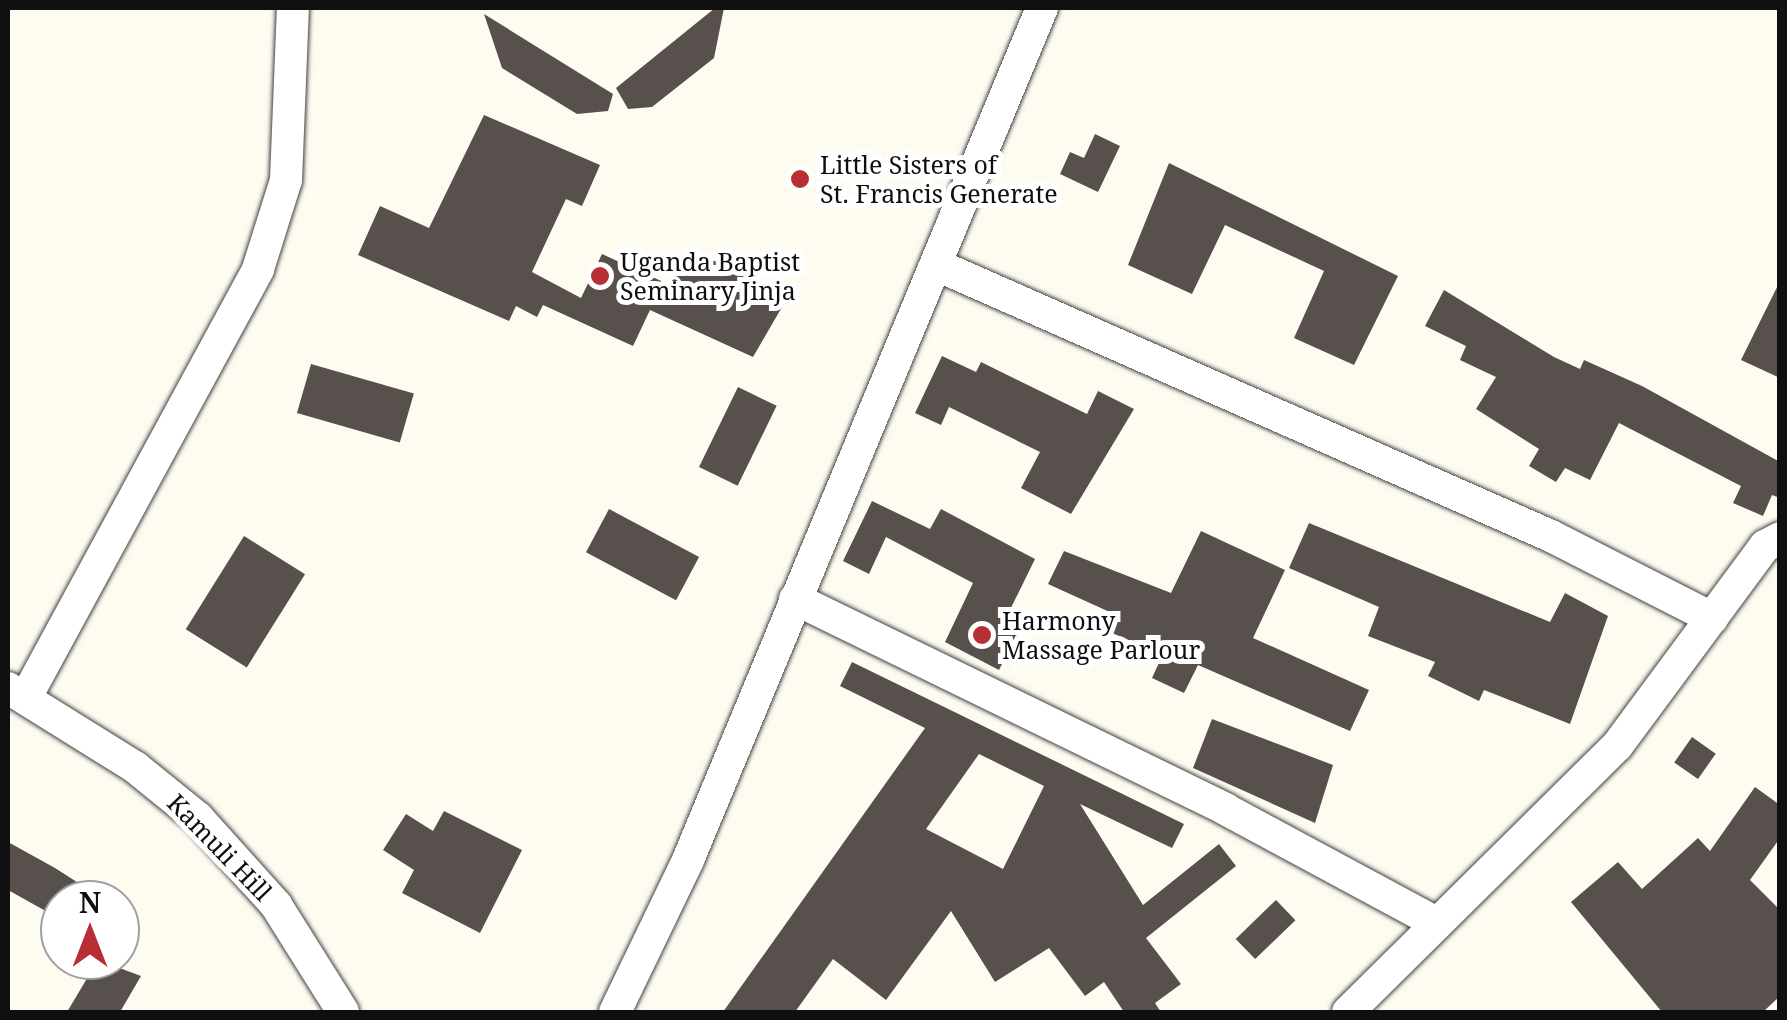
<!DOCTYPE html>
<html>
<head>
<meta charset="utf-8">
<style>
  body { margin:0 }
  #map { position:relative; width:1787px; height:1020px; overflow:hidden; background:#fefcf1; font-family:"Noto Serif",serif }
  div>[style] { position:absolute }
  .building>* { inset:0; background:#57504c; transform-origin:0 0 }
  .roads { filter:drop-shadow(0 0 2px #424242) drop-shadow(0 0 2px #424242) }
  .minor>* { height:32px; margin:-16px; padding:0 16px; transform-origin:16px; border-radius:16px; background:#fff }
  .dots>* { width:28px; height:28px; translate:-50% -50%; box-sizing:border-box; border:5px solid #fff; border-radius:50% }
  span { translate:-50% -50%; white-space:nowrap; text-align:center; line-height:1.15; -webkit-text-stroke:10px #fff; paint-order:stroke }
  .poi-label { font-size:25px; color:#0f0f0f }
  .left { translate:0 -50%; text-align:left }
  .street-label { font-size:25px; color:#0f0f0f }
  .frame { position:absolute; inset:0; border:10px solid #0f0f0f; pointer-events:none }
  .north { position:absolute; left:40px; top:880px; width:100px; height:100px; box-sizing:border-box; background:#fff; border:2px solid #9f9f9f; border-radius:50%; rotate:0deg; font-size:28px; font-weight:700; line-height:40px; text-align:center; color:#0f0f0f }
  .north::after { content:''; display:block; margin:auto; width:35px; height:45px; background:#b72e35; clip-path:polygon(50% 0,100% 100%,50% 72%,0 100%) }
</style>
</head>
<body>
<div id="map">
  <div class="building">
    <i style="clip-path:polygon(715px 8px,724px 8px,714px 58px,652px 107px,628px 109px,616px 88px)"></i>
    <i style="clip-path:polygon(484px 14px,613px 94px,608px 111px,577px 114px,502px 68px)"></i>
    <i style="clip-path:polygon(484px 115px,600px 165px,582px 206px,566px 199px,532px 272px,581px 298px,602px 254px,670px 285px,688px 249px,789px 295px,753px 357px,650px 310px,633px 346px,543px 305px,537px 317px,516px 306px,509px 321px,358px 255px,380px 206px,429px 228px)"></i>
    <i style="clip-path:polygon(1095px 134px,1120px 146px,1098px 192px,1060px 174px,1070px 152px,1084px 158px)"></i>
    <i style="clip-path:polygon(1169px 163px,1398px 276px,1354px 365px,1294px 338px,1324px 271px,1225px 225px,1192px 294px,1128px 265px)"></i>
    <i style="clip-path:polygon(1780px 281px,1780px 378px,1741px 360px)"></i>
    <i style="clip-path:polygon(1444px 290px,1554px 357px,1580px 369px,1584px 360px,1642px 386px,1780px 462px,1780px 498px,1772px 495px,1763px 516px,1733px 503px,1741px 486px,1619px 423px,1590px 480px,1565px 468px,1556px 482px,1529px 466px,1539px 449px,1476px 409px,1496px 377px,1460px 360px,1466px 346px,1425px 326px)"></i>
    <i style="clip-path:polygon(942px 356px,976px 372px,981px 362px,1087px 414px,1098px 391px,1134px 409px,1071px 514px,1021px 488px,1040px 452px,949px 407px,941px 425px,915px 413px)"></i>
    <i style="left:311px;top:364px;width:107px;height:51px;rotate:16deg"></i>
    <i style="left:738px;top:387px;width:43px;height:89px;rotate:26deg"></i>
    <i style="clip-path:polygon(872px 501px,930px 529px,941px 509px,1035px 559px,1005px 620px,1020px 628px,999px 670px,945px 642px,973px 583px,886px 537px,869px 574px,843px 561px)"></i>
    <i style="left:609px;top:509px;width:102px;height:49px;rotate:28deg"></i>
    <i style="clip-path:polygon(1309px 523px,1550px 622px,1565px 593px,1608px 616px,1570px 724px,1484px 690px,1479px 701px,1428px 676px,1435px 662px,1368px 636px,1379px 607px,1289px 568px)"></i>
    <i style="clip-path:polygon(1201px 531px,1285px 570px,1253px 638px,1369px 690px,1350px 731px,1198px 665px,1184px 693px,1152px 678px,1163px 654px,1107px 631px,1114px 614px,1048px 584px,1064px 551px,1171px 593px)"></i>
    <i style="left:244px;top:536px;width:72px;height:110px;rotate:32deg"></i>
    <i style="clip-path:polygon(evenodd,852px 662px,1184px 824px,1172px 848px,1080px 804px,1143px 905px,1219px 844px,1236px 866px,1146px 938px,1181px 984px,1155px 1003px,1161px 1012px,1124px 1012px,1104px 982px,1085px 996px,1049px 948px,995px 982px,951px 911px,886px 1000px,833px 959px,795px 1012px,723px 1012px,925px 728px,840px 686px,852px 662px,979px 754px,1044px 786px,1003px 869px,926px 829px,979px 754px)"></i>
    <i style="clip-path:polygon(1212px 719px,1333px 765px,1315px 823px,1193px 768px)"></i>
    <i style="left:1692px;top:737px;width:29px;height:31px;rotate:35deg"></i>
    <i style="clip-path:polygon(1755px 787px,1780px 805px,1780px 838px,1750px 880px,1780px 910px,1780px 996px,1763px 1012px,1662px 1012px,1571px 902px,1618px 862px,1642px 889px,1698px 838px,1710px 851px)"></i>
    <i style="clip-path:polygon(444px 811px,522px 850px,480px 933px,402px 893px,414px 870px,383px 850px,406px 814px,433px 831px)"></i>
    <i style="clip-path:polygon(8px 842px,55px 868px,105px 900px,60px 900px,60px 919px,8px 890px)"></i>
    <i style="left:1276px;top:900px;width:28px;height:56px;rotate:46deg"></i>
    <i style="clip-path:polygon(98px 960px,141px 976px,120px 1012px,67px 1012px)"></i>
  </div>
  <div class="roads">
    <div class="minor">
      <i style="left:939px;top:266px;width:669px;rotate:23.81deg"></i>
      <i style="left:1551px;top:536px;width:181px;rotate:27deg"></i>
      <i style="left:795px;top:599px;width:479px;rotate:26deg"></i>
      <i style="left:1225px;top:809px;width:241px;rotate:28.3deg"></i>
      <i style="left:8px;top:688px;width:150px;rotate:31.9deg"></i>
      <i style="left:135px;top:767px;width:81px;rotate:39deg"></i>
      <i style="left:198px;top:818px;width:117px;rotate:48.1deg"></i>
      <i style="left:276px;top:905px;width:126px;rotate:57.9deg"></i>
      <i style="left:26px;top:697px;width:487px;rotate:-61.5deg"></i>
      <i style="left:258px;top:269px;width:93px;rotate:-72.5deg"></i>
      <i style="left:286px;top:180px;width:172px;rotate:-87.7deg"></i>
      <i style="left:615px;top:1012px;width:169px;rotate:-64.3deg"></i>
      <i style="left:688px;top:860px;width:923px;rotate:-67.44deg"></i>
      <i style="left:1348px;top:1012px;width:378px;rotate:-44.7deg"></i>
      <i style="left:1617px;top:746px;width:249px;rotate:-53.5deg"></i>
      <i style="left:1765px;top:546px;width:17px;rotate:-28deg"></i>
    </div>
  </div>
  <div class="dots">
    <i style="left:800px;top:179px;background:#b72e35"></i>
    <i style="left:600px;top:276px;background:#b72e35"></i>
    <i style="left:982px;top:635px;background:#b72e35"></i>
  </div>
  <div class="poi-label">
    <span class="left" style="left:820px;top:179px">Little Sisters of<br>St. Francis Generate</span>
    <span class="left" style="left:620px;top:276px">Uganda Baptist<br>Seminary Jinja</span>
    <span class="left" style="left:1002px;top:635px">Harmony<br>Massage Parlour</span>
  </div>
  <div class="street-label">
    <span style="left:220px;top:847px;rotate:46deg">Kamuli Hill</span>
  </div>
  <div class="frame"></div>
  <div class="north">N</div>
</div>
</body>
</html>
